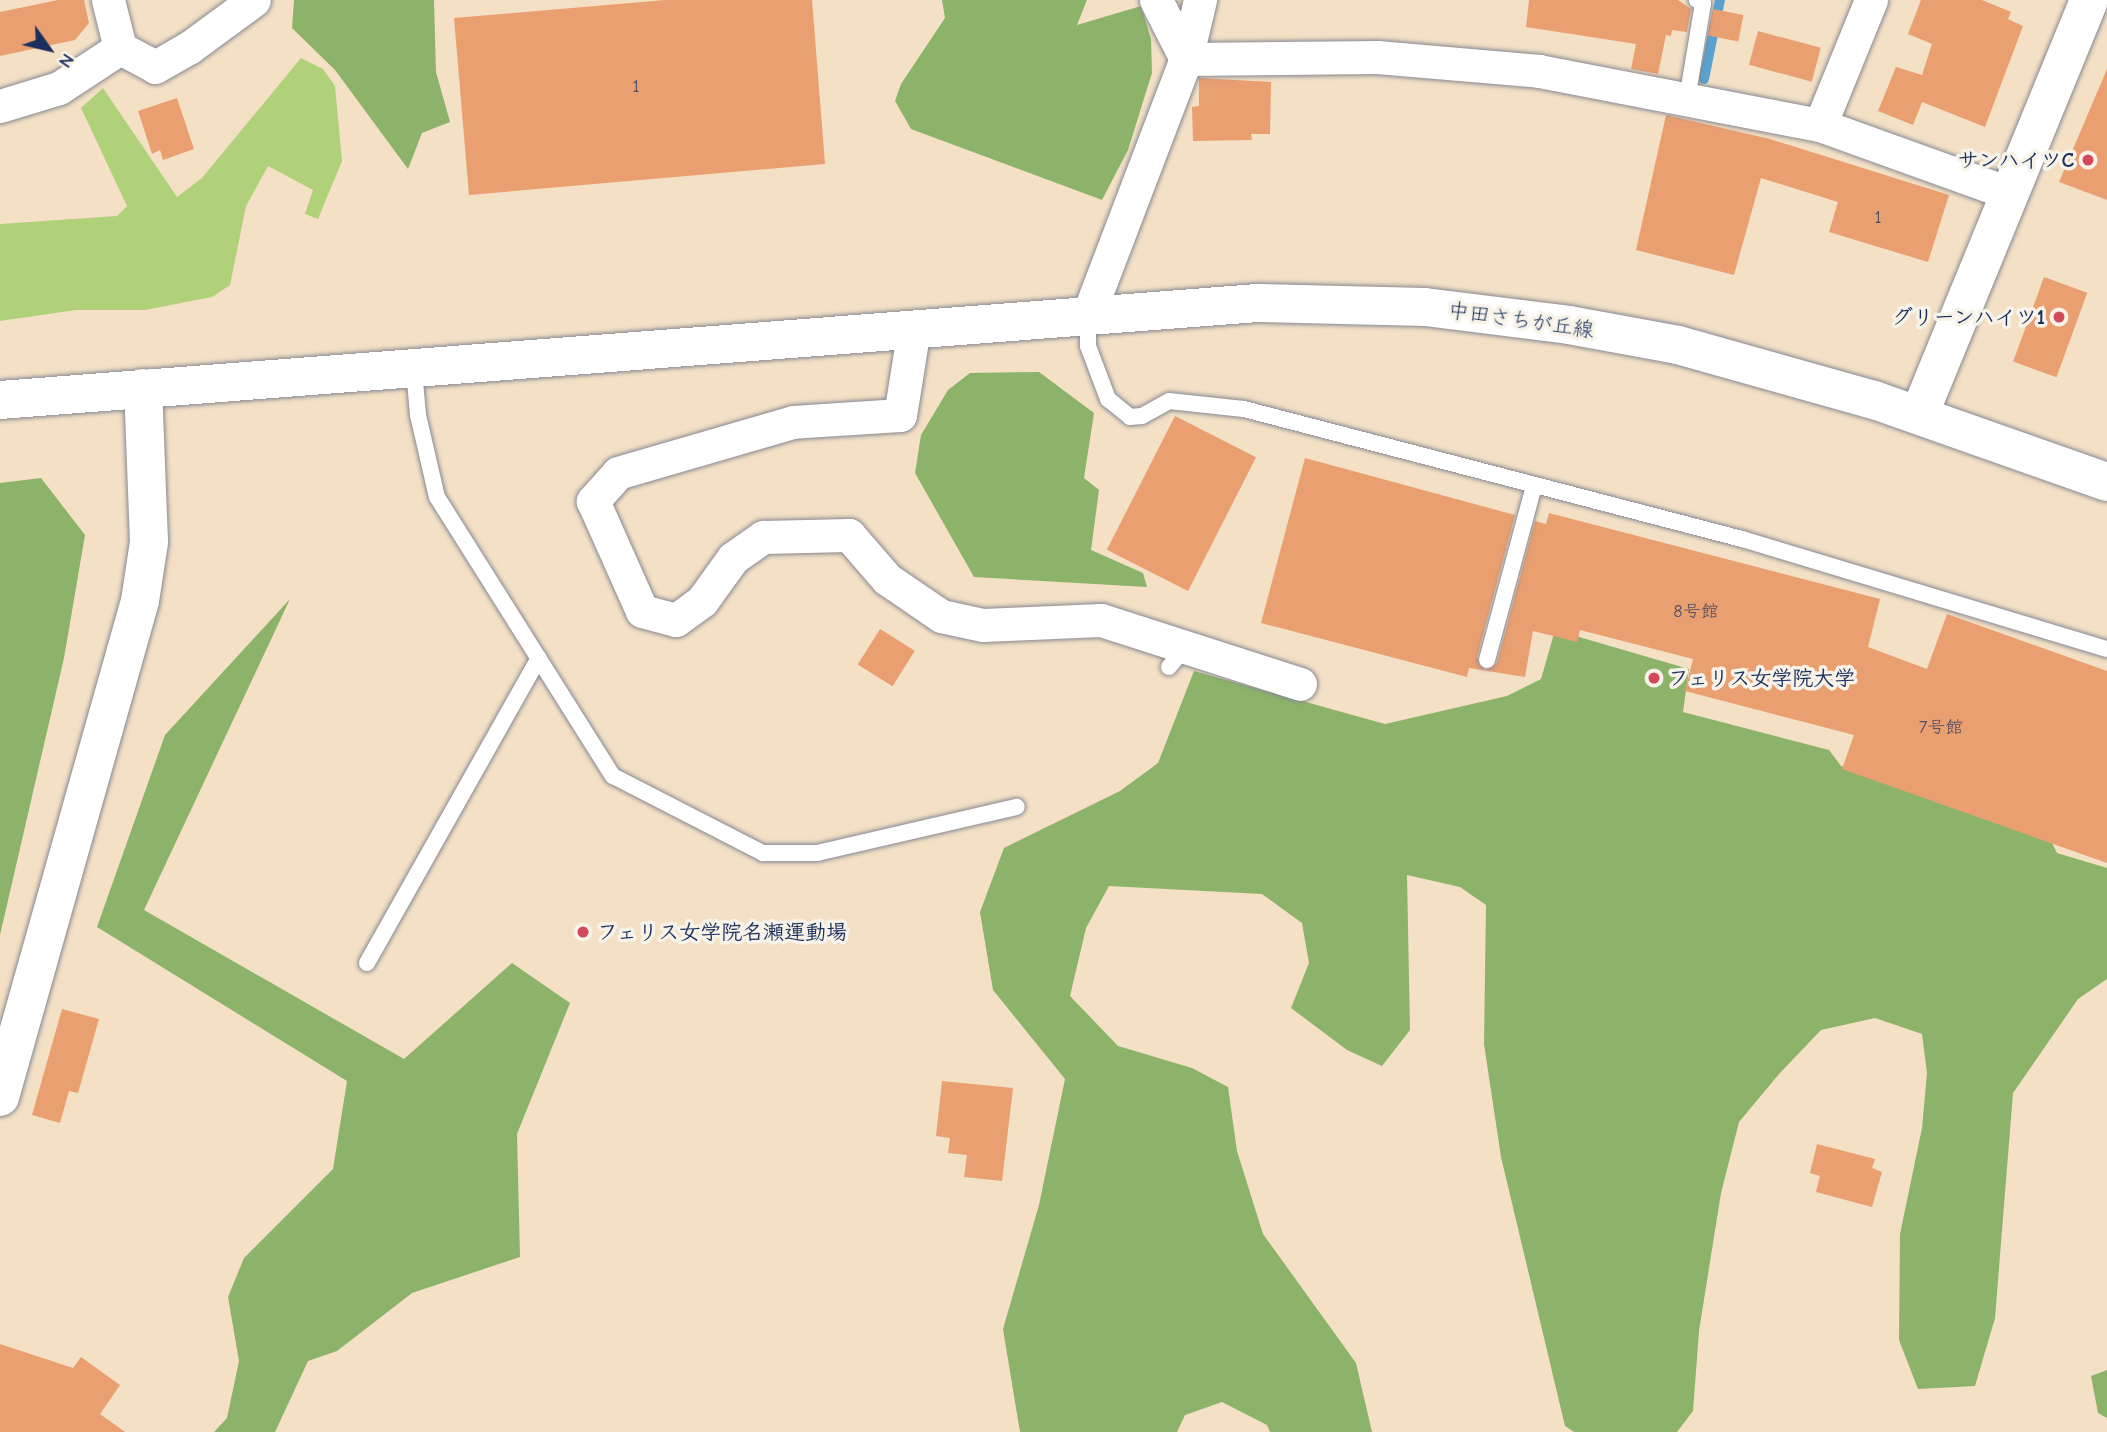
<!DOCTYPE html>
<html>
<head>
<meta charset="utf-8">
<style>
  body { margin:0 }
  #map { position:relative; width:2107px; height:1432px; overflow:hidden; background:#f3e0c5; font-family:"Comic Neue","Klee One",sans-serif }
  div>[style] { position:absolute }
  .green>* { inset:0; background:#b0d179 }
  .forest>* { inset:0; background:#8cb369 }
  .stream>* { height:10px; margin:-5px; padding:0 5px; transform-origin:5px; border-radius:5px; background:#59a1cf }
  .building>* { inset:0; background:#ea9f70; transform-origin:0 0 }
  .roads { filter:drop-shadow(0 0 2px #878892) drop-shadow(0 0 2px #878892) }
  .service>* { height:16px; margin:-8px; padding:0 8px; transform-origin:8px; border-radius:8px; background:#fff }
  .minor>* { height:33px; margin:-16.5px; padding:0 16.5px; transform-origin:16.5px; border-radius:16.5px; background:#fff }
  .tertiary>* { height:38px; margin:-19px; padding:0 19px; transform-origin:19px; border-radius:19px; background:#fff }
  .dots>* { width:19px; height:19px; translate:-50% -50%; box-sizing:border-box; border:4px solid #f7f3e8; border-radius:50% }
  span { translate:-50% -50%; white-space:nowrap; text-align:center; line-height:1.15; -webkit-text-stroke:7px #f7f3e8; paint-order:stroke }
  .number-label { font-size:18px; color:#4f4b62 }
  .number-label span { -webkit-text-stroke-width:0 }
  .poi-label { font-size:21px; color:#1b2f5e; font-weight:700 }
  .right { translate:-100% -50%; text-align:right }
  .left { translate:0 -50%; text-align:left }
  .street-label { font-size:21px; color:#1b2f5e }
  .north { position:absolute; left:14px; top:14px; width:70px; height:70px; -webkit-text-stroke:5px #f7f3e8; paint-order:stroke; rotate:124deg; font-size:19px; font-weight:700; line-height:28px; text-align:center; color:#1b2f5e }
  .north::after { content:''; display:block; margin:auto; width:24px; height:32px; background:#1b2f5e; clip-path:polygon(50% 0,100% 100%,50% 72%,0 100%) }
</style>
</head>
<body>
<div id="map">
  <div class="green">
    <i style="clip-path:polygon(301px 58px,323px 69px,335px 86px,342px 161px,318px 219px,305px 214px,313px 190px,268px 166px,246px 206px,230px 285px,212px 297px,145px 310px,76px 310px,0 321px,0 224px,117px 216px,127px 206px,81px 108px,103px 88px,177px 197px,202px 178px)"></i>
  </div>
  <div class="forest">
    <i style="clip-path:polygon(294px 0,434px 0,436px 72px,450px 122px,422px 133px,408px 169px,335px 70px,292px 28px)"></i>
    <i style="clip-path:polygon(942px 0,1087px 0,1077px 25px,1141px 6px,1151px 39px,1152px 73px,1128px 150px,1102px 200px,911px 129px,895px 101px,901px 84px,945px 18px)"></i>
    <i style="clip-path:polygon(1039px 372px,1094px 413px,1084px 478px,1099px 490px,1091px 550px,1143px 573px,1147px 587px,974px 577px,915px 473px,921px 435px,948px 390px,970px 373px)"></i>
    <i style="clip-path:polygon(41px 478px,85px 535px,64px 658px,0 935px,0 483px)"></i>
    <i style="clip-path:polygon(290px 599px,144px 910px,404px 1059px,512px 963px,570px 1003px,517px 1134px,520px 1257px,412px 1293px,337px 1351px,308px 1361px,275px 1432px,214px 1432px,227px 1418px,239px 1361px,228px 1297px,244px 1258px,333px 1169px,347px 1081px,97px 927px,165px 735px)"></i>
    <i style="clip-path:polygon(1555px 630px,1689px 669px,1683px 712px,1829px 750px,1841px 766px,2050px 839px,2057px 853px,2107px 868px,2107px 979px,2078px 999px,2013px 1093px,1995px 1318px,1975px 1386px,1918px 1389px,1899px 1340px,1900px 1234px,1922px 1128px,1927px 1073px,1922px 1034px,1875px 1018px,1821px 1030px,1779px 1074px,1739px 1122px,1721px 1193px,1699px 1331px,1693px 1411px,1677px 1432px,1574px 1432px,1565px 1426px,1501px 1157px,1484px 1044px,1486px 905px,1460px 887px,1407px 875px,1410px 1030px,1382px 1066px,1347px 1050px,1291px 1008px,1309px 963px,1302px 923px,1262px 894px,1109px 886px,1086px 928px,1070px 996px,1118px 1046px,1192px 1068px,1228px 1087px,1237px 1151px,1263px 1234px,1356px 1363px,1372px 1432px,1270px 1432px,1267px 1425px,1222px 1402px,1185px 1415px,1177px 1432px,1020px 1432px,1003px 1329px,1039px 1205px,1065px 1079px,993px 990px,980px 912px,1004px 848px,1120px 791px,1158px 763px,1194px 671px,1385px 724px,1507px 696px,1541px 679px)"></i>
    <i style="clip-path:polygon(2107px 1370px,2107px 1418px,2098px 1413px,2091px 1376px)"></i>
  </div>
  <div class="stream">
    <i style="left:1704px;top:79px;width:81px;rotate:-78.6deg"></i>
  </div>
  <div class="building">
    <i style="clip-path:polygon(58px 0,84px 0,89px 23px,75px 40px,0 56px,0 12px)"></i>
    <i style="clip-path:polygon(665px 0,812px 0,825px 164px,469px 195px,454px 18px)"></i>
    <i style="clip-path:polygon(1529px 0,1678px 0,1691px 9px,1687px 32px,1672px 30px,1671px 36px,1666px 35px,1658px 74px,1631px 69px,1636px 44px,1526px 27px)"></i>
    <i style="clip-path:polygon(1921px 0,1982px 0,2011px 12px,2008px 19px,2023px 26px,1985px 127px,1922px 102px,1913px 125px,1878px 111px,1896px 67px,1922px 75px,1932px 44px,1908px 34px)"></i>
    <i style="left:1713px;top:9px;width:31px;height:27px;rotate:11deg"></i>
    <i style="left:1758px;top:31px;width:65px;height:35px;rotate:15deg"></i>
    <i style="clip-path:polygon(2107px 69px,2107px 200px,2059px 182px)"></i>
    <i style="clip-path:polygon(1199px 78px,1271px 82px,1270px 134px,1251px 134px,1252px 140px,1193px 141px,1192px 107px,1199px 106px)"></i>
    <i style="clip-path:polygon(177px 98px,194px 149px,163px 160px,160px 150px,152px 154px,138px 111px)"></i>
    <i style="clip-path:polygon(1666px 115px,1770px 139px,1949px 195px,1928px 262px,1829px 232px,1838px 202px,1761px 178px,1734px 275px,1636px 250px)"></i>
    <i style="left:2044px;top:277px;width:46px;height:90px;rotate:20deg"></i>
    <i style="left:1175px;top:416px;width:91px;height:150px;rotate:27deg"></i>
    <i style="clip-path:polygon(1305px 458px,1515px 515px,1477px 657px,1485px 670px,1497px 663px,1535px 521px,1546px 524px,1549px 513px,1880px 599px,1868px 647px,1927px 669px,1947px 614px,2107px 671px,2107px 863px,1842px 769px,1854px 735px,1685px 691px,1693px 659px,1580px 630px,1577px 642px,1533px 631px,1525px 677px,1469px 668px,1467px 677px,1261px 623px)"></i>
    <i style="left:880px;top:629px;width:41px;height:42px;rotate:32deg"></i>
    <i style="clip-path:polygon(62px 1009px,99px 1019px,78px 1093px,69px 1091px,60px 1123px,32px 1115px)"></i>
    <i style="clip-path:polygon(942px 1081px,1013px 1088px,1002px 1181px,964px 1177px,967px 1155px,948px 1153px,950px 1138px,936px 1136px)"></i>
    <i style="clip-path:polygon(1817px 1144px,1875px 1159px,1872px 1168px,1882px 1172px,1872px 1207px,1816px 1192px,1820px 1176px,1810px 1173px)"></i>
    <i style="clip-path:polygon(0 1344px,73px 1368px,81px 1357px,120px 1385px,100px 1414px,125px 1432px,0 1432px)"></i>
  </div>
  <div class="roads">
    <div class="service">
      <i style="left:1687px;top:99px;width:97px;rotate:-80.5deg"></i>
      <i style="left:1703px;top:3px;width:7px;rotate:-153deg"></i>
      <i style="left:1088px;top:315px;width:31px;rotate:90deg"></i>
      <i style="left:1088px;top:346px;width:57px;rotate:69.3deg"></i>
      <i style="left:1108px;top:399px;width:28px;rotate:39deg"></i>
      <i style="left:1130px;top:417px;width:12px;rotate:-5deg"></i>
      <i style="left:1142px;top:416px;width:31px;rotate:-29deg"></i>
      <i style="left:1169px;top:401px;width:75px;rotate:6.1deg"></i>
      <i style="left:1244px;top:409px;width:515px;rotate:14.63deg"></i>
      <i style="left:1742px;top:539px;width:381px;rotate:16.8deg"></i>
      <i style="left:414px;top:370px;width:45px;rotate:84.9deg"></i>
      <i style="left:418px;top:415px;width:84px;rotate:77deg"></i>
      <i style="left:437px;top:497px;width:330px;rotate:57.8deg"></i>
      <i style="left:613px;top:776px;width:169px;rotate:27.2deg"></i>
      <i style="left:763px;top:853px;width:54px"></i>
      <i style="left:817px;top:853px;width:205px;rotate:-13deg"></i>
      <i style="left:1487px;top:660px;width:180px;rotate:-74.9deg"></i>
      <i style="left:1169px;top:667px;width:25px;rotate:-50deg"></i>
      <i style="left:367px;top:963px;width:350px;rotate:-60.6deg"></i>
    </div>
    <div class="minor">
      <i style="left:108px;top:0;width:49px;rotate:76deg"></i>
      <i style="left:1156px;top:0;width:66px;rotate:63deg"></i>
      <i style="left:1186px;top:59px;width:191px;rotate:-0.6deg"></i>
      <i style="left:1377px;top:57px;width:163px;rotate:4.9deg"></i>
      <i style="left:1539px;top:71px;width:286px;rotate:10.9deg"></i>
      <i style="left:1820px;top:125px;width:201px;rotate:19.8deg"></i>
      <i style="left:0;top:106px;width:62px;rotate:-17deg"></i>
      <i style="left:59px;top:88px;width:73px;rotate:-33.3deg"></i>
      <i style="left:120px;top:48px;width:40px;rotate:28deg"></i>
      <i style="left:155px;top:67px;width:40px;rotate:-29.7deg"></i>
      <i style="left:190px;top:47px;width:79px;rotate:-36.3deg"></i>
      <i style="left:1820px;top:125px;width:135px;rotate:-67.8deg"></i>
      <i style="left:1088px;top:315px;width:274px;rotate:-69.1deg"></i>
      <i style="left:1186px;top:59px;width:61px;rotate:-76.7deg"></i>
      <i style="left:914px;top:328px;width:88px;rotate:99.1deg"></i>
      <i style="left:900px;top:415px;width:107px;rotate:176.3deg"></i>
      <i style="left:793px;top:422px;width:182px;rotate:163.8deg"></i>
      <i style="left:618px;top:473px;width:38px;rotate:132deg"></i>
      <i style="left:593px;top:501px;width:120px;rotate:66deg"></i>
      <i style="left:642px;top:611px;width:35px;rotate:15deg"></i>
      <i style="left:676px;top:620px;width:32px;rotate:-36deg"></i>
      <i style="left:702px;top:601px;width:53px;rotate:-54.2deg"></i>
      <i style="left:733px;top:558px;width:37px;rotate:-35deg"></i>
      <i style="left:763px;top:537px;width:86px;rotate:-1.3deg"></i>
      <i style="left:849px;top:535px;width:58px;rotate:49.2deg"></i>
      <i style="left:887px;top:579px;width:65px;rotate:34.4deg"></i>
      <i style="left:941px;top:616px;width:43px;rotate:12.1deg"></i>
      <i style="left:983px;top:625px;width:118px;rotate:-2.4deg"></i>
      <i style="left:1101px;top:620px;width:209px;rotate:17.8deg"></i>
    </div>
    <div class="tertiary">
      <i style="left:0;top:400px;width:1263px;rotate:-4.41deg"></i>
      <i style="left:1259px;top:303px;width:166px;rotate:1.4deg"></i>
      <i style="left:1425px;top:307px;width:145px;rotate:7.1deg"></i>
      <i style="left:1569px;top:325px;width:111px;rotate:10.4deg"></i>
      <i style="left:1678px;top:345px;width:204px;rotate:15.7deg"></i>
      <i style="left:1874px;top:400px;width:247px;rotate:19.4deg"></i>
      <i style="left:1919px;top:415px;width:448px;rotate:-67.7deg"></i>
      <i style="left:0;top:1097px;width:515px;rotate:-74.24deg"></i>
      <i style="left:140px;top:601px;width:60px;rotate:-81.3deg"></i>
      <i style="left:149px;top:542px;width:154px;rotate:-92.2deg"></i>
    </div>
  </div>
  <div class="dots">
    <i style="left:2088px;top:160px;background:#d1495b"></i>
    <i style="left:2059px;top:317px;background:#d1495b"></i>
    <i style="left:1654px;top:678px;background:#d1495b"></i>
    <i style="left:583px;top:932px;background:#d1495b"></i>
  </div>
  <div class="number-label">
    <span style="left:636px;top:87px">1</span>
    <span style="left:1878px;top:218px">1</span>
    <span style="left:1696px;top:612px">8号館</span>
    <span style="left:1941px;top:728px">7号館</span>
  </div>
  <div class="poi-label">
    <span class="right" style="left:2074px;top:160px">サンハイツC</span>
    <span class="right" style="left:2045px;top:317px">グリーンハイツ1</span>
    <span class="left" style="left:1668px;top:678px">フェリス女学院大学</span>
    <span class="left" style="left:597px;top:932px">フェリス女学院名瀬運動場</span>
  </div>
  <div class="street-label">
    <span style="left:1521px;top:320px;rotate:8deg">中田さちが丘線</span>
  </div>
  <div class="north">N</div>
</div>
</body>
</html>
